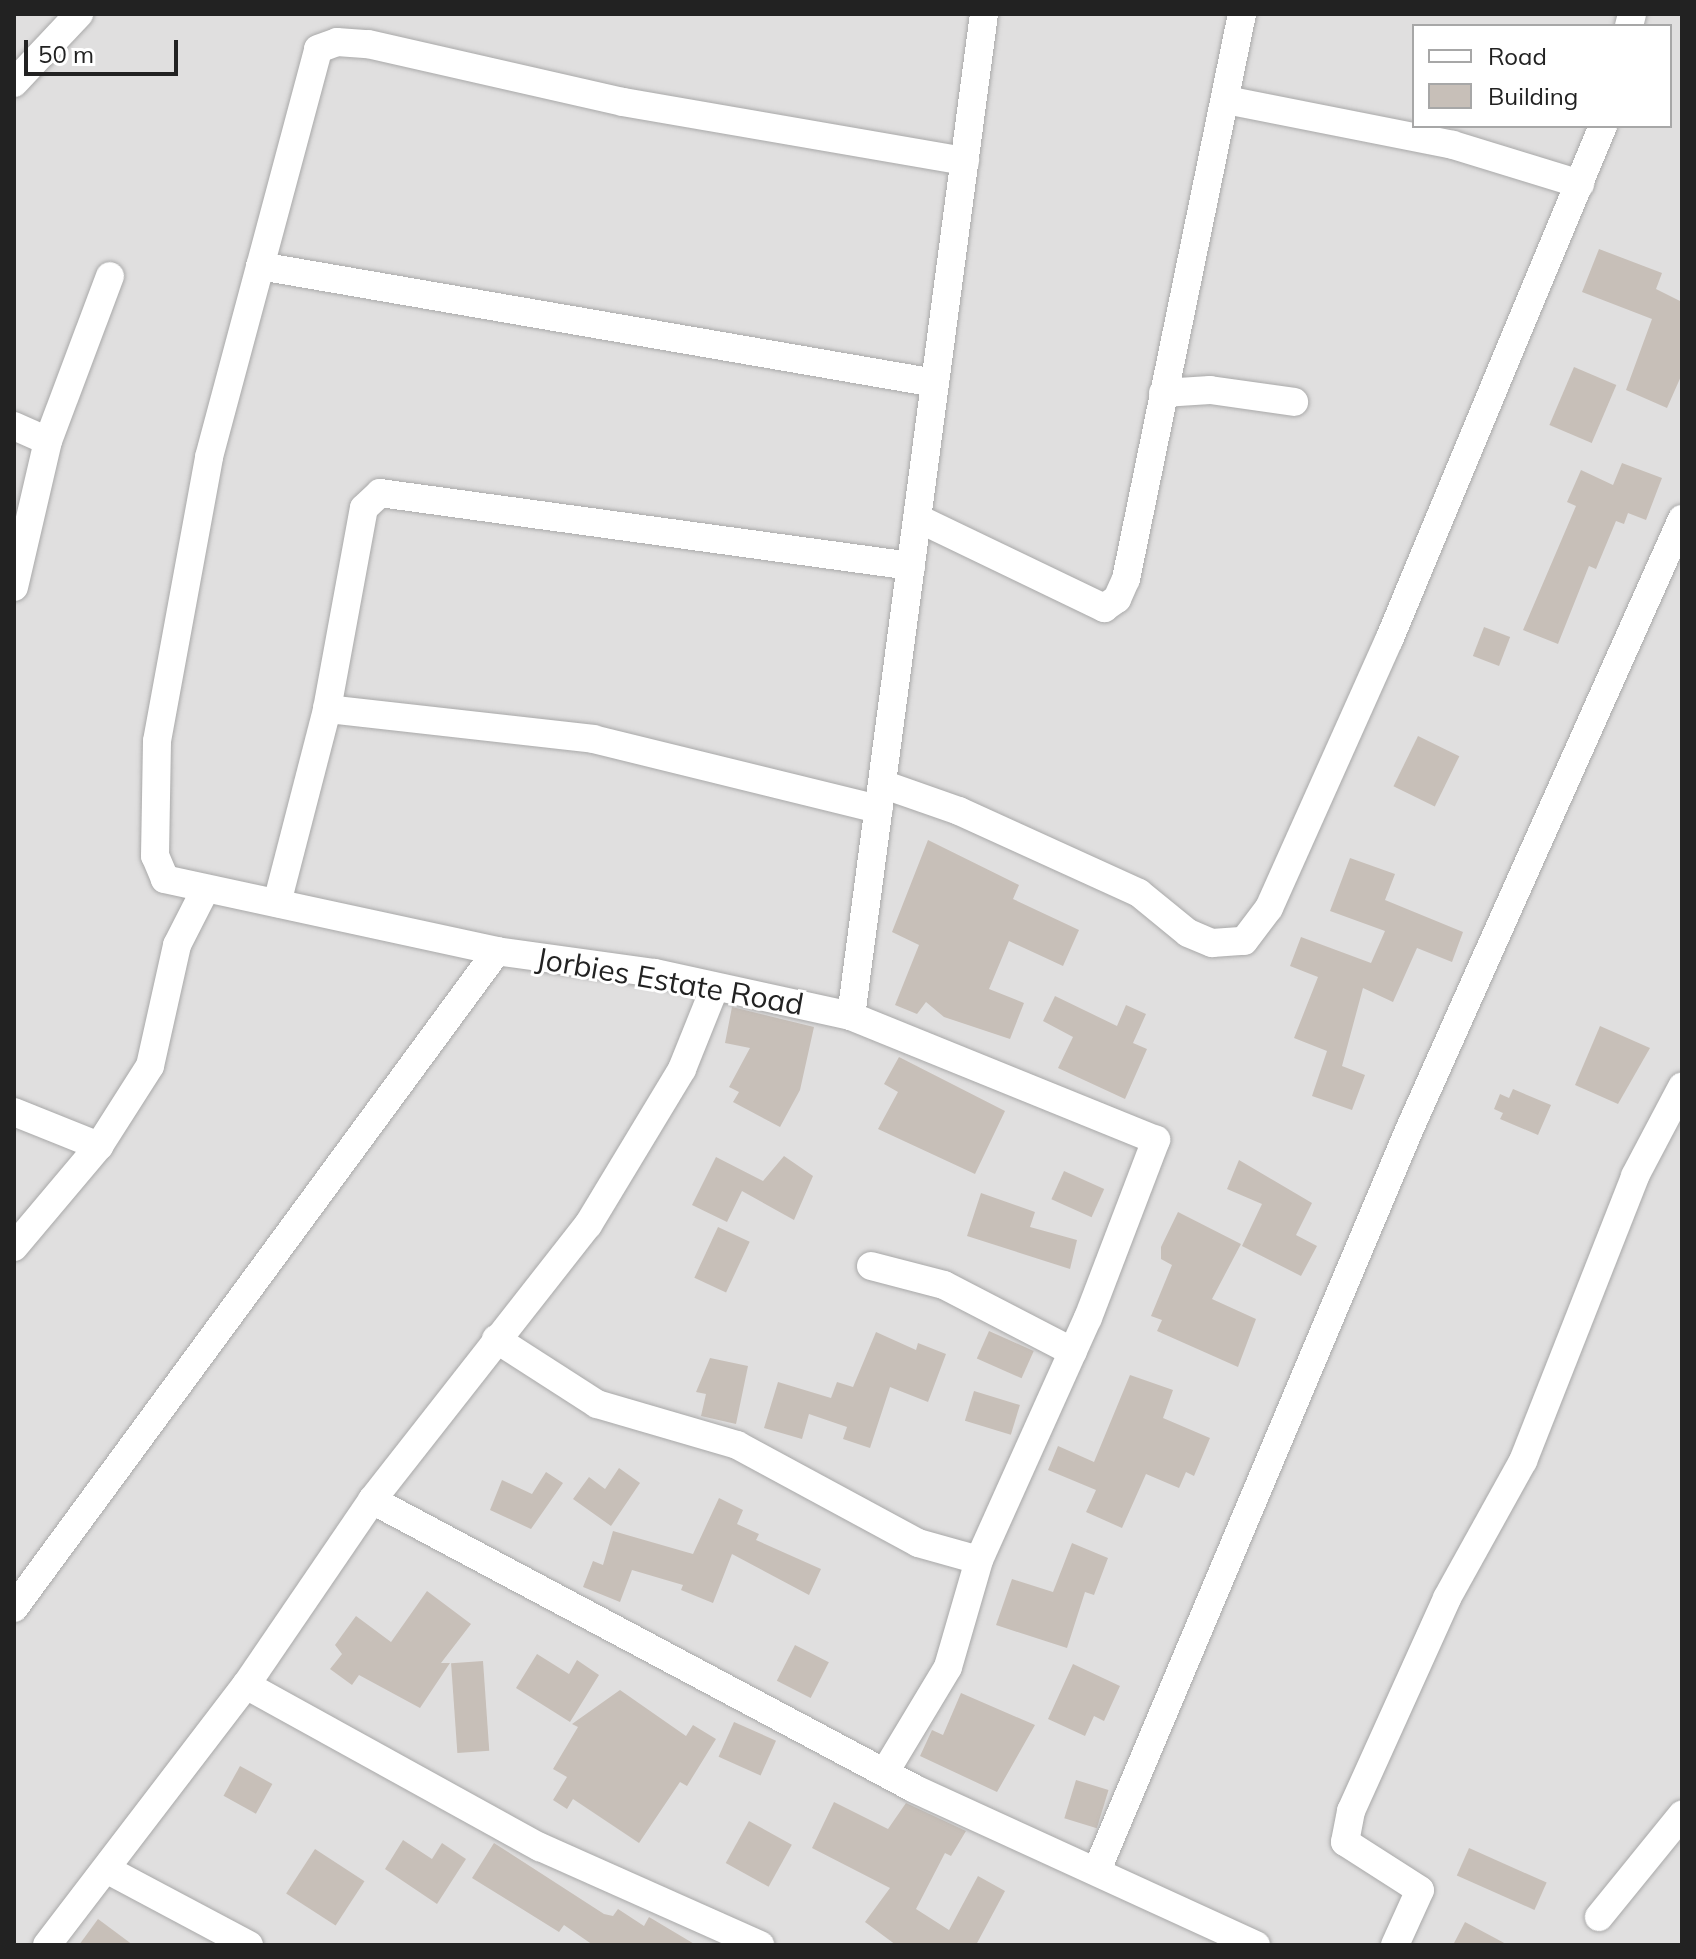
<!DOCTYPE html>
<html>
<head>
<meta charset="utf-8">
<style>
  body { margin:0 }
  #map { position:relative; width:1696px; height:1959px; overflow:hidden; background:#f2efe9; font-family:Mulish,sans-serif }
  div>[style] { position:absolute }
  .residential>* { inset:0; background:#e0dfdf }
  .building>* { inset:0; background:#c7bfb8; transform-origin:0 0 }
  .roads { filter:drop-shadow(0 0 2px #a9a9a9) drop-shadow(0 0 2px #a9a9a9) }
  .minor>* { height:28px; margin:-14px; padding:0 14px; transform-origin:14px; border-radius:14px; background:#fff }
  span { translate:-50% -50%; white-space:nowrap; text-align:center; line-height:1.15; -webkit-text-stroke:6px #fff; paint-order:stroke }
  .street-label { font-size:30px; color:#222 }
  .frame { position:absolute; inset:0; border:16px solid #222; pointer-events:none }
  .legend { position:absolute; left:1412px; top:24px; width:260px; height:104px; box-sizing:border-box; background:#fff; border:2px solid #a7a7a7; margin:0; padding:10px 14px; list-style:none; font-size:24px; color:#222 }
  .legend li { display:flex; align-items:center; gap:16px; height:40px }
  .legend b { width:40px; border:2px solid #a7a7a7 }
  .scale { position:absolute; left:24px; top:40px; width:154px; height:36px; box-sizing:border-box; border:4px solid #222; border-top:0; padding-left:10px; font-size:24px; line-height:28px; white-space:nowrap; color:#222; -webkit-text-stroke:6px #fff; paint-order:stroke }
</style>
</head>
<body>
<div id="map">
  <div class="residential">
    <i style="clip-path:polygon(evenodd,14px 14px,1682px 14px,1682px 1945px,14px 1945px,14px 14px,1414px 26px,1670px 26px,1670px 126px,1414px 126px,1414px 26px)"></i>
  </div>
  <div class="building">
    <i style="clip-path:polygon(1599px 249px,1662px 273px,1656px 289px,1682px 302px,1682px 374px,1667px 408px,1626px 390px,1652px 319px,1582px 292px)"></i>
    <i style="left:1574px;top:367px;width:46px;height:63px;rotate:23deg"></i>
    <i style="clip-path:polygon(1622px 463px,1662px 478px,1646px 520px,1628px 513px,1624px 524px,1616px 521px,1596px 569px,1589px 566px,1558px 644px,1523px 630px,1576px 506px,1567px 502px,1581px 470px,1613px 485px)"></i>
    <i style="left:1484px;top:627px;width:28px;height:31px;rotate:21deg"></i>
    <i style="left:1418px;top:736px;width:46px;height:56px;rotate:26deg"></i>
    <i style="clip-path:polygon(928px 840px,1019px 885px,1013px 899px,1079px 930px,1063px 966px,1009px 941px,989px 989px,1024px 1003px,1010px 1039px,944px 1017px,926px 1002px,917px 1014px,895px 1005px,919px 945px,892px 932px)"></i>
    <i style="clip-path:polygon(1350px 858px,1395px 874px,1385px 900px,1463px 932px,1452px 962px,1417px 948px,1393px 1002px,1363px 988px,1342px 1066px,1365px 1075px,1352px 1110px,1312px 1096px,1327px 1051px,1294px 1038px,1318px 977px,1290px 966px,1301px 937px,1371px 963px,1385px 931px,1330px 911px)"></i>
    <i style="clip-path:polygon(1055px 996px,1117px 1026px,1126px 1005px,1146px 1014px,1133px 1043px,1147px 1049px,1125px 1099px,1058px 1068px,1073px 1037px,1043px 1021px)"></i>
    <i style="clip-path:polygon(732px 1007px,814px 1027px,800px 1090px,780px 1127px,733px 1102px,739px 1092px,729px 1087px,750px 1048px,725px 1043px)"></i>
    <i style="clip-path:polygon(1600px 1026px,1650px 1048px,1618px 1104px,1575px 1085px)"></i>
    <i style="clip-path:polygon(899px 1057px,1005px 1111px,975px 1174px,878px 1129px,898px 1092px,884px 1084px)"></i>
    <i style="clip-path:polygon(1513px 1089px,1551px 1105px,1538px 1135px,1500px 1119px,1503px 1113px,1494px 1109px,1500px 1094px,1509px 1098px)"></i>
    <i style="clip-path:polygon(784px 1156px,813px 1176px,794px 1220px,742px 1191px,727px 1222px,692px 1205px,716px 1157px,763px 1181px)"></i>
    <i style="clip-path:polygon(1239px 1160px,1312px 1203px,1296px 1235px,1317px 1246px,1301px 1276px,1242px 1246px,1262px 1204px,1227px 1189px)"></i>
    <i style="left:1064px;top:1171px;width:44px;height:31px;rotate:24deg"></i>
    <i style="clip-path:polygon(981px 1193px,1035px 1212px,1030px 1227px,1077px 1240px,1070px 1269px,967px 1236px)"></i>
    <i style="clip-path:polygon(1178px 1212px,1241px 1244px,1212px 1299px,1256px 1319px,1238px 1367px,1157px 1331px,1162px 1320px,1151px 1316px,1172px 1265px,1161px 1259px,1161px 1247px)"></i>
    <i style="left:718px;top:1227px;width:35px;height:56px;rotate:25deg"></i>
    <i style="left:989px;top:1331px;width:49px;height:30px;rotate:24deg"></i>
    <i style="clip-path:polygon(876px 1332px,916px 1350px,918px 1343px,946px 1354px,928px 1402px,890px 1387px,870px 1448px,843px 1439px,847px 1427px,809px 1414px,802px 1439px,764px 1428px,778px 1382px,831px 1398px,837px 1382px,853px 1387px)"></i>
    <i style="clip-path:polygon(710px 1358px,748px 1366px,736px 1424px,701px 1416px,706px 1394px,696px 1392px)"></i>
    <i style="clip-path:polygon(1130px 1375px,1173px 1390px,1163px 1418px,1210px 1438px,1194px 1476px,1186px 1472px,1179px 1488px,1146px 1474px,1122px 1528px,1086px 1512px,1096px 1490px,1048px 1470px,1058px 1446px,1094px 1462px)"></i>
    <i style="left:974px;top:1391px;width:48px;height:31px;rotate:17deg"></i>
    <i style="clip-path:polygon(619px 1468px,640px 1483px,611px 1526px,573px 1499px,589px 1477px,605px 1489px)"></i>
    <i style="clip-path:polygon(546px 1472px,563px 1483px,531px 1529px,490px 1510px,502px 1480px,532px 1494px)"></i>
    <i style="clip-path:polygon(719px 1498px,743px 1510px,737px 1524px,759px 1534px,756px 1540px,821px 1569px,809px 1595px,732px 1554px,713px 1603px,681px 1590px,683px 1585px,632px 1570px,620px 1602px,583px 1587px,593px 1561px,603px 1565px,613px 1531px,693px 1554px)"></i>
    <i style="clip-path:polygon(1072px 1543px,1108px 1558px,1094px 1595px,1085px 1592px,1067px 1648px,996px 1625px,1012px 1579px,1053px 1592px)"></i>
    <i style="clip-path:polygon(427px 1591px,471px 1624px,441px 1663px,450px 1663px,420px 1708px,359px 1675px,352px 1685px,330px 1669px,342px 1654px,335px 1645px,356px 1616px,391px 1642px)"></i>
    <i style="left:795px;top:1645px;width:38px;height:40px;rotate:27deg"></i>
    <i style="clip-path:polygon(537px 1654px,569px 1674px,577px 1660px,599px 1675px,570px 1722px,516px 1688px)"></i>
    <i style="left:483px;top:1661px;width:90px;height:32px;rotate:86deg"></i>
    <i style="clip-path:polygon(1073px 1664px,1120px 1686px,1104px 1721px,1094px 1716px,1085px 1736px,1048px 1719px)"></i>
    <i style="clip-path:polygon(620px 1690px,686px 1736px,693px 1725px,716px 1739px,687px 1786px,680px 1782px,639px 1843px,573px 1799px,567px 1809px,553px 1800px,567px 1777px,553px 1769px,578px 1727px,572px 1724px)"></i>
    <i style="clip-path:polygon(961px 1693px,1035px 1725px,997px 1792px,920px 1756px,932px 1730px,943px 1735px)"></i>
    <i style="left:734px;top:1722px;width:46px;height:38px;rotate:24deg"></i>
    <i style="left:240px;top:1766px;width:37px;height:34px;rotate:29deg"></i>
    <i style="left:1076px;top:1780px;width:34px;height:40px;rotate:17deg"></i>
    <i style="clip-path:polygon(834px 1802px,888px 1829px,906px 1803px,966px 1831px,951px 1856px,945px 1853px,916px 1909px,949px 1930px,978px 1876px,1005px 1891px,976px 1945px,896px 1945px,865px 1922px,890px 1888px,812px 1848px)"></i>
    <i style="left:749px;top:1821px;width:49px;height:48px;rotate:29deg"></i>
    <i style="clip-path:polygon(403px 1840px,432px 1859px,442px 1843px,466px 1859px,437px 1904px,385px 1869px)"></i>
    <i style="clip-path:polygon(494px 1843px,604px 1914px,613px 1916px,618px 1909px,644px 1926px,649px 1917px,696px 1945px,593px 1945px,564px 1925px,559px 1932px,472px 1878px)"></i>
    <i style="left:1469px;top:1848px;width:85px;height:30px;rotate:24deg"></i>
    <i style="left:315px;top:1849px;width:59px;height:53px;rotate:33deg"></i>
    <i style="clip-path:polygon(98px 1919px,133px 1945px,79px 1945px)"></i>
    <i style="clip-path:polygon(1465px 1922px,1508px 1945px,1453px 1945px)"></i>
  </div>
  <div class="roads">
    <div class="minor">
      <i style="left:1629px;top:26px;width:12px;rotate:-76deg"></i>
      <i style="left:14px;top:83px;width:95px;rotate:-46.7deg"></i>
      <i style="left:1226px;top:100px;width:231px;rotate:11.2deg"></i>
      <i style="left:1453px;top:145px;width:133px;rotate:17.1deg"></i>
      <i style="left:260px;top:266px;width:685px;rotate:9.83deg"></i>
      <i style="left:1163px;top:393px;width:47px;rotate:-3.7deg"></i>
      <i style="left:1210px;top:390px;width:85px;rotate:8.1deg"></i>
      <i style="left:14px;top:426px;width:37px;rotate:24deg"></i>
      <i style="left:917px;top:518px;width:208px;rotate:25.7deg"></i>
      <i style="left:1104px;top:608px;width:16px;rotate:-35deg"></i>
      <i style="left:1117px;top:599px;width:22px;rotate:-66deg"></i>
      <i style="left:1126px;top:579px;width:577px;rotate:-78.4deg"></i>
      <i style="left:14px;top:587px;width:150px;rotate:-76.9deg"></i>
      <i style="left:48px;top:441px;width:176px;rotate:-69.4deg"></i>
      <i style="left:327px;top:709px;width:268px;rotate:6.4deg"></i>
      <i style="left:593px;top:739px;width:294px;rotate:13.8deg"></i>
      <i style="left:882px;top:784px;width:82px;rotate:19.3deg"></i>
      <i style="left:959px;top:811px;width:198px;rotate:24.5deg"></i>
      <i style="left:1139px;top:893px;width:63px;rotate:39.2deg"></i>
      <i style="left:1188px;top:933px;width:26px;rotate:23deg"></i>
      <i style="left:1212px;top:943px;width:32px;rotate:-4deg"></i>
      <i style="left:1244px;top:941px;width:41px;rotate:-52.9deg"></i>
      <i style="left:1269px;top:908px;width:294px;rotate:-65.9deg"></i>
      <i style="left:1389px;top:640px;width:557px;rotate:-67.4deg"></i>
      <i style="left:277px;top:903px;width:200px;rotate:-75.5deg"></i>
      <i style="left:327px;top:709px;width:204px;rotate:-79.6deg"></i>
      <i style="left:364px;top:508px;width:22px;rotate:-43deg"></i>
      <i style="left:380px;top:493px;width:536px;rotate:7.83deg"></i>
      <i style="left:851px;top:1016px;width:1011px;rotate:-82.44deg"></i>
      <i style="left:14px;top:1112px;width:92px;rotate:21.8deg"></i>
      <i style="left:14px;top:1247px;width:132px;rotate:-49.9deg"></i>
      <i style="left:99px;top:1146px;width:95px;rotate:-57.5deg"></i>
      <i style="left:150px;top:1066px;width:124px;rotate:-77.4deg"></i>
      <i style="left:177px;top:945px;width:62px;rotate:-63deg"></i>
      <i style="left:871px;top:1266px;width:75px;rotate:14.6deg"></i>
      <i style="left:944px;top:1285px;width:145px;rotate:27.4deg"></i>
      <i style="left:496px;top:1339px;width:120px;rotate:32.8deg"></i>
      <i style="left:597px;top:1404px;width:146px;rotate:16.3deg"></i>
      <i style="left:737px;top:1445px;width:206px;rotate:28.4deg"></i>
      <i style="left:918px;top:1543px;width:63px;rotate:15.6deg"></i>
      <i style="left:372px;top:1500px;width:615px;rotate:28.02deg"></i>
      <i style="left:915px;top:1789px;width:375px;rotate:24.6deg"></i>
      <i style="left:14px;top:1608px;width:815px;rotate:-53.68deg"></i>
      <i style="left:246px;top:1685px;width:336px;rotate:28.9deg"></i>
      <i style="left:540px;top:1847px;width:241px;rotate:24deg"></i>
      <i style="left:885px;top:1772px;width:122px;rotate:-59deg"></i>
      <i style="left:948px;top:1667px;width:111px;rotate:-73.8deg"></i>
      <i style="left:979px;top:1560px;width:265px;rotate:-65.8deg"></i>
      <i style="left:1088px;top:1318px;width:191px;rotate:-69.1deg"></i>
      <i style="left:1156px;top:1140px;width:329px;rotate:-157.9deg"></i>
      <i style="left:851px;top:1016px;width:201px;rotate:-167.6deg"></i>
      <i style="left:655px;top:973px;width:160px;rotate:-172.1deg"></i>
      <i style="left:497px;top:951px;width:340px;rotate:-167.8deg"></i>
      <i style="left:165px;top:879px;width:25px;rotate:-113deg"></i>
      <i style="left:155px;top:856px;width:115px;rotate:-89deg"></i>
      <i style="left:157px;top:741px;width:289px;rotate:-79.6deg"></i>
      <i style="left:209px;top:457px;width:422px;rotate:-75deg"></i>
      <i style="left:318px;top:49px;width:20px;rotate:-20deg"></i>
      <i style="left:337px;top:42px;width:31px;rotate:4deg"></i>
      <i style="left:368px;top:44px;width:262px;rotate:12.8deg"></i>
      <i style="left:623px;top:102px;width:347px;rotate:9.8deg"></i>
      <i style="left:106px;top:1869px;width:162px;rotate:28deg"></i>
      <i style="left:1097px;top:1870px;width:805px;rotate:-67.13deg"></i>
      <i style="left:1410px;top:1128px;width:667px;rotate:-65.93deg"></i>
      <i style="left:1599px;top:1917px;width:132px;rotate:-50.9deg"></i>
      <i style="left:47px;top:1945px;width:327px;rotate:-52.6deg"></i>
      <i style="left:246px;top:1685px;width:224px;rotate:-55.7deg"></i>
      <i style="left:372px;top:1500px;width:350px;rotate:-51.9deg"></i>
      <i style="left:588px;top:1225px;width:182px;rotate:-58.9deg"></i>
      <i style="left:682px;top:1069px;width:88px;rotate:-68.1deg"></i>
      <i style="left:1395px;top:1945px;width:60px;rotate:-65.6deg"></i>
      <i style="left:1420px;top:1890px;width:89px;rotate:-147.4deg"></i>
      <i style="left:1345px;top:1842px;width:32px;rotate:-79deg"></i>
      <i style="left:1351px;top:1811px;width:234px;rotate:-65.7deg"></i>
      <i style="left:1447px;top:1598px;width:157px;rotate:-61deg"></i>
      <i style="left:1523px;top:1461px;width:306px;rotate:-68.5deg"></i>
      <i style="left:1635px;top:1176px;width:101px;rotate:-62.2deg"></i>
    </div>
  </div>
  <div class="street-label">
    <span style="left:670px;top:981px;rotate:10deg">Jorbies Estate Road</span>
  </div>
  <div class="frame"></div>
  <ul class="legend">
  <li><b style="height:10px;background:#fff"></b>Road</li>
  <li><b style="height:22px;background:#c7bfb8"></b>Building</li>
  </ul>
  <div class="scale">50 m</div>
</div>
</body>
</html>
